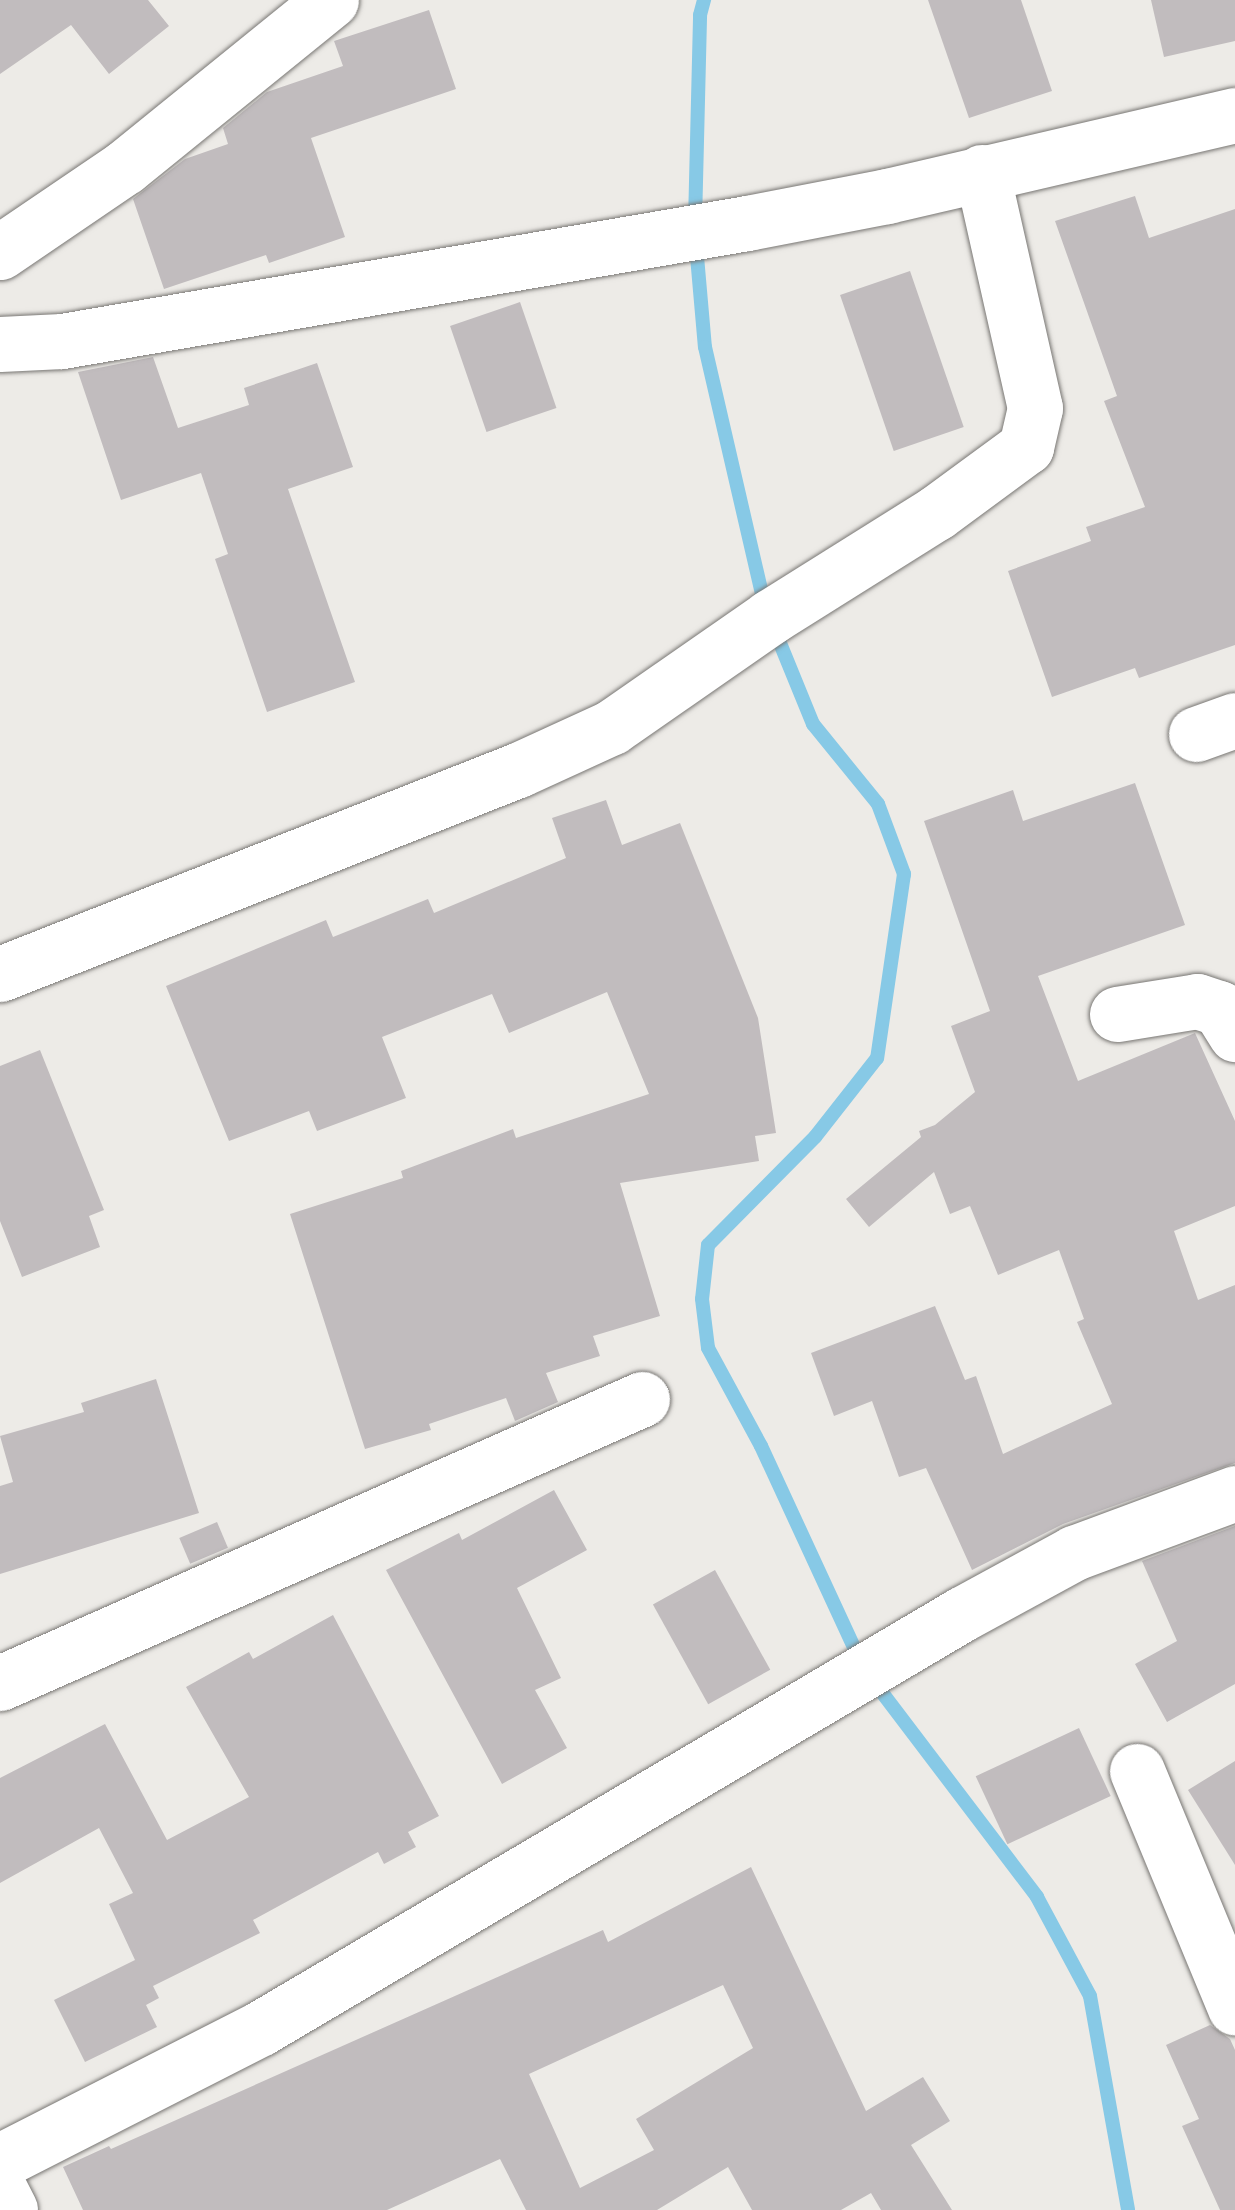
<!DOCTYPE html>
<html>
<head>
<meta charset="utf-8">
<style>
  body { margin:0 }
  #map { position:relative; width:1235px; height:2210px; overflow:hidden; background:#edebe7; font-family:"DejaVu Sans",sans-serif }
  div>[style] { position:absolute }
  .stream>* { height:14px; margin:-7px; padding:0 7px; transform-origin:7px; border-radius:7px; background:#87c9e6 }
  .building>* { inset:0; background:#c1bcbe; transform-origin:0 0 }
  .roads { filter:drop-shadow(0 0 2px #787673) drop-shadow(0 0 2px #787673) }
  .minor>* { height:55px; margin:-27.5px; padding:0 27.5px; transform-origin:27.5px; border-radius:27.5px; background:#fff }
  span { translate:-50% -50%; white-space:nowrap; text-align:center; line-height:1.15; -webkit-text-stroke:8px #fbf8f4; paint-order:stroke }
</style>
</head>
<body>
<div id="map">
  <div class="stream">
    <i style="left:695px;top:223px;width:208px;rotate:-88.6deg"></i>
    <i style="left:700px;top:15px;width:16px;rotate:-75deg"></i>
    <i style="left:696px;top:245px;width:102px;rotate:85deg"></i>
    <i style="left:705px;top:347px;width:266px;rotate:77deg"></i>
    <i style="left:773px;top:626px;width:106px;rotate:67.8deg"></i>
    <i style="left:813px;top:724px;width:103px;rotate:50.9deg"></i>
    <i style="left:878px;top:804px;width:75px;rotate:69.6deg"></i>
    <i style="left:904px;top:874px;width:186px;rotate:98.3deg"></i>
    <i style="left:877px;top:1058px;width:100px;rotate:128.1deg"></i>
    <i style="left:815px;top:1137px;width:152px;rotate:134.7deg"></i>
    <i style="left:708px;top:1245px;width:54px;rotate:96.3deg"></i>
    <i style="left:702px;top:1299px;width:49px;rotate:83deg"></i>
    <i style="left:708px;top:1348px;width:111px;rotate:61.6deg"></i>
    <i style="left:761px;top:1446px;width:236px;rotate:65.2deg"></i>
    <i style="left:871px;top:1678px;width:275px;rotate:52.8deg"></i>
    <i style="left:1037px;top:1897px;width:112px;rotate:61.8deg"></i>
    <i style="left:1090px;top:1996px;width:217px;rotate:79.9deg"></i>
  </div>
  <div class="building">
    <i style="clip-path:polygon(0 0,148px 0,169px 26px,109px 74px,71px 25px,0 74px)"></i>
    <i style="clip-path:polygon(928px 0,1021px 0,1052px 91px,969px 118px)"></i>
    <i style="clip-path:polygon(1151px 0,1235px 0,1235px 41px,1164px 57px)"></i>
    <i style="clip-path:polygon(429px 10px,456px 89px,311px 138px,345px 237px,269px 263px,266px 255px,164px 289px,133px 199px,185px 159px,228px 144px,223px 128px,267px 92px,343px 66px,334px 41px)"></i>
    <i style="clip-path:polygon(1135px 196px,1149px 238px,1235px 209px,1235px 645px,1139px 678px,1135px 668px,1052px 697px,1008px 571px,1091px 541px,1086px 527px,1145px 507px,1104px 401px,1117px 396px,1055px 221px)"></i>
    <i style="left:910px;top:271px;width:165px;height:74px;rotate:71deg"></i>
    <i style="left:520px;top:302px;width:112px;height:74px;rotate:71deg"></i>
    <i style="clip-path:polygon(153px 357px,178px 428px,249px 405px,244px 388px,317px 363px,353px 467px,288px 489px,355px 682px,267px 712px,215px 559px,228px 554px,201px 473px,121px 500px,78px 372px)"></i>
    <i style="clip-path:polygon(1135px 783px,1185px 925px,1038px 976px,1078px 1081px,1195px 1033px,1235px 1121px,1235px 1206px,1174px 1231px,1198px 1300px,1235px 1285px,1235px 1463px,1063px 1524px,972px 1570px,926px 1468px,899px 1477px,872px 1401px,834px 1416px,811px 1353px,935px 1306px,965px 1380px,976px 1376px,1003px 1454px,1112px 1404px,1077px 1322px,1084px 1319px,1059px 1250px,998px 1275px,970px 1206px,950px 1214px,934px 1172px,869px 1227px,846px 1199px,921px 1137px,919px 1131px,935px 1125px,975px 1092px,951px 1026px,990px 1011px,924px 821px,1013px 790px,1023px 821px)"></i>
    <i style="clip-path:polygon(606px 800px,622px 845px,680px 823px,758px 1018px,776px 1133px,755px 1136px,759px 1161px,620px 1183px,660px 1316px,593px 1336px,600px 1356px,546px 1373px,558px 1402px,515px 1421px,506px 1398px,429px 1424px,431px 1430px,365px 1449px,290px 1214px,403px 1178px,401px 1171px,513px 1129px,516px 1138px,649px 1094px,607px 992px,509px 1033px,492px 994px,382px 1037px,406px 1098px,317px 1131px,309px 1111px,229px 1141px,166px 986px,326px 920px,333px 937px,428px 899px,434px 913px,566px 858px,552px 818px)"></i>
    <i style="clip-path:polygon(40px 1050px,104px 1210px,89px 1216px,100px 1247px,22px 1277px,0 1221px,0 1066px)"></i>
    <i style="clip-path:polygon(156px 1379px,199px 1513px,0 1574px,0 1486px,13px 1482px,0 1436px,84px 1412px,81px 1403px)"></i>
    <i style="clip-path:polygon(554px 1490px,587px 1550px,517px 1588px,561px 1678px,535px 1690px,567px 1748px,502px 1784px,386px 1570px,459px 1533px,462px 1540px)"></i>
    <i style="left:217px;top:1522px;width:28px;height:41px;rotate:67deg"></i>
    <i style="clip-path:polygon(1235px 1526px,1235px 1684px,1167px 1722px,1135px 1664px,1177px 1641px,1142px 1561px)"></i>
    <i style="left:715px;top:1570px;width:114px;height:71px;rotate:61deg"></i>
    <i style="clip-path:polygon(333px 1615px,439px 1816px,408px 1832px,416px 1847px,384px 1864px,378px 1852px,253px 1920px,260px 1933px,153px 1986px,159px 1998px,146px 2005px,157px 2027px,85px 2062px,54px 2000px,135px 1960px,109px 1904px,133px 1893px,99px 1828px,0 1883px,0 1778px,105px 1724px,167px 1840px,249px 1797px,186px 1687px,249px 1652px,253px 1659px)"></i>
    <i style="left:1079px;top:1728px;width:75px;height:114px;rotate:65deg"></i>
    <i style="clip-path:polygon(1235px 1761px,1235px 1865px,1188px 1790px)"></i>
    <i style="clip-path:polygon(evenodd,751px 1867px,866px 2111px,923px 2077px,950px 2121px,911px 2145px,952px 2210px,881px 2210px,871px 2193px,841px 2210px,752px 2210px,728px 2167px,657px 2210px,526px 2210px,500px 2159px,387px 2210px,83px 2210px,63px 2167px,109px 2146px,111px 2149px,603px 1930px,608px 1942px,751px 1867px,723px 1985px,753px 2048px,636px 2119px,654px 2150px,580px 2188px,529px 2074px,723px 1985px)"></i>
    <i style="clip-path:polygon(1210px 2025px,1230px 2039px,1235px 2050px,1235px 2210px,1220px 2210px,1182px 2126px,1199px 2119px,1166px 2045px)"></i>
  </div>
  <div class="roads">
    <div class="minor">
      <i style="left:0;top:252px;width:151px;rotate:-34.2deg"></i>
      <i style="left:125px;top:167px;width:265px;rotate:-39deg"></i>
      <i style="left:0;top:344px;width:62px;rotate:-2.8deg"></i>
      <i style="left:62px;top:341px;width:695px;rotate:-9.77deg"></i>
      <i style="left:747px;top:223px;width:143px;rotate:-10.9deg"></i>
      <i style="left:887px;top:196px;width:357px;rotate:-13.1deg"></i>
      <i style="left:1196px;top:734px;width:41px;rotate:-19.7deg"></i>
      <i style="left:0;top:974px;width:557px;rotate:-21.5deg"></i>
      <i style="left:518px;top:770px;width:103px;rotate:-24.6deg"></i>
      <i style="left:612px;top:727px;width:193px;rotate:-34.8deg"></i>
      <i style="left:770px;top:617px;width:196px;rotate:-32.1deg"></i>
      <i style="left:936px;top:513px;width:112px;rotate:-36.3deg"></i>
      <i style="left:1026px;top:447px;width:40px;rotate:-77deg"></i>
      <i style="left:1035px;top:408px;width:242px;rotate:-102.7deg"></i>
      <i style="left:1117px;top:1014px;width:81px;rotate:-9.2deg"></i>
      <i style="left:1197px;top:1001px;width:23px;rotate:18deg"></i>
      <i style="left:1219px;top:1008px;width:31px;rotate:58deg"></i>
      <i style="left:0;top:1683px;width:702px;rotate:-23.86deg"></i>
      <i style="left:1137px;top:1771px;width:256px;rotate:67.5deg"></i>
      <i style="left:0;top:2161px;width:293px;rotate:-27deg"></i>
      <i style="left:261px;top:2028px;width:814px;rotate:-30.57deg"></i>
      <i style="left:962px;top:1614px;width:128px;rotate:-28.6deg"></i>
      <i style="left:1074px;top:1553px;width:172px;rotate:-20.4deg"></i>
      <i style="left:0;top:2190px;width:22px;rotate:63deg"></i>
    </div>
  </div>
</div>
</body>
</html>
